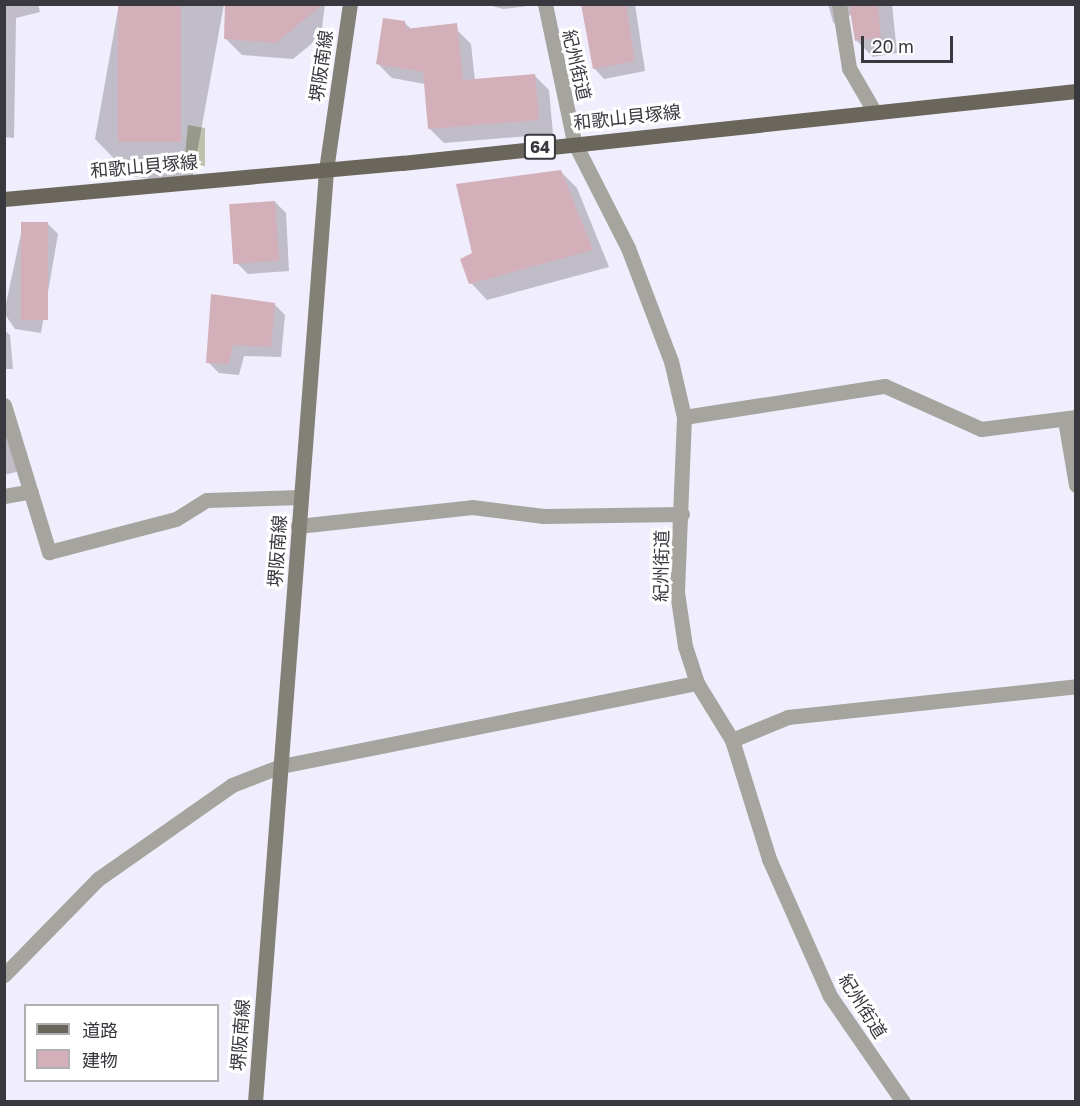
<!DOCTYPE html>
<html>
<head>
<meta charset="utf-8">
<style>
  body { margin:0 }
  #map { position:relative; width:1080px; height:1106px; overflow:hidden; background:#f0edfc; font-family:"Golos Text","Noto Sans JP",sans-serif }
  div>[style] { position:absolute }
  .green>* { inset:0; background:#bdc1ae }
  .shadow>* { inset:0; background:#0003 }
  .building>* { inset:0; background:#d3afba; transform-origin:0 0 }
  .service>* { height:15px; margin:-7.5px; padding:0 7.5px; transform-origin:7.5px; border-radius:7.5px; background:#a6a49e }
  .minor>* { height:15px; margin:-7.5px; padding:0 7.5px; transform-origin:7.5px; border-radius:7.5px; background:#a6a49e }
  .secondary>* { height:15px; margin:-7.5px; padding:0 7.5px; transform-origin:7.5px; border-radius:7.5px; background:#838077 }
  .primary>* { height:15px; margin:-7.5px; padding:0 7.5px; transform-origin:7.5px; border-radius:7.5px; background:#6a665b }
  span { translate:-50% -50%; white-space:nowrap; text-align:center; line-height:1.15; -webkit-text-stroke:6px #fff; paint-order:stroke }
  .shield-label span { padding:2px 4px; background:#fff; border:2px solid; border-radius:4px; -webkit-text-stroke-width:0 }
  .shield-label { font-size:16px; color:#39383e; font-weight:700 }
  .street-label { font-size:18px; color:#39383e }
  .frame { position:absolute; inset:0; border:6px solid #39383e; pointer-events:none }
  .legend { position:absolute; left:24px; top:1004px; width:195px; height:78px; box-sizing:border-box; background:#fff; border:2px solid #b0afb2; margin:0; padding:8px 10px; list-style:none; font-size:18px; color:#39383e }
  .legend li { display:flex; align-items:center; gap:12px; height:30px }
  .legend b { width:30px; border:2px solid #b0afb2 }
  .scale { position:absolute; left:861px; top:36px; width:92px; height:27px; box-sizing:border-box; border:3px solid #39383e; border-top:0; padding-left:8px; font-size:18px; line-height:21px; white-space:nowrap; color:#39383e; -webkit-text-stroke:4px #fff; paint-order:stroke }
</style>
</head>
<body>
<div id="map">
  <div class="green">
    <i style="clip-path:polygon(188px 125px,205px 128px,205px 166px,184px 165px)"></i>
  </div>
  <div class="shadow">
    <i style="clip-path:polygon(4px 4px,38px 4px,40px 12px,16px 18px,14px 138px,4px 137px)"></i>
    <i style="clip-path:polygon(119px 4px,224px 4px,191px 186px,131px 176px,95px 139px)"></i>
    <i style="clip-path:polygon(227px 4px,325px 4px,321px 36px,293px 59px,242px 55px,226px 39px)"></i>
    <i style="clip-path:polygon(485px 4px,544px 4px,503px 9px)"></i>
    <i style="clip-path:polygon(591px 4px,635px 4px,645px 71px,604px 79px,594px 68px)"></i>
    <i style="clip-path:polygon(828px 4px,892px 4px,897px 53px,873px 57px,856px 40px,852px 14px,846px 18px,848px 36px,833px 22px)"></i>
    <i style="clip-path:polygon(404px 22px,412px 30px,457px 30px,471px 44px,475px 81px,535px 76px,549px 90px,553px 134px,444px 143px,429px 128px,425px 84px,392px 78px,378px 64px)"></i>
    <i style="clip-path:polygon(560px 171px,577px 188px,609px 267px,487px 300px,471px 283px,473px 254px)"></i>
    <i style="clip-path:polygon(275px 202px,286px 213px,289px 271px,248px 274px,237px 263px)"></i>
    <i style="clip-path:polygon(47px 223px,58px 234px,41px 333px,15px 329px,4px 313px,23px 224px)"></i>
    <i style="clip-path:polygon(274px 304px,285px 315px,281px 357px,244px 356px,239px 375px,219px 373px,208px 362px)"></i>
    <i style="clip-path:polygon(4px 330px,10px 335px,13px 369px,4px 369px)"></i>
    <i style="clip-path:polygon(4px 410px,20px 471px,4px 475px)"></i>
  </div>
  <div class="building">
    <i style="left:118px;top:4px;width:63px;height:138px"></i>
    <i style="clip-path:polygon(225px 4px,323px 4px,276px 43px,224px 39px)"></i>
    <i style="clip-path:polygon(581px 4px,626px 4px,635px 61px,593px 69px)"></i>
    <i style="clip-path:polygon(849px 4px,878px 4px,881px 37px,855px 41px)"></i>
    <i style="clip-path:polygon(383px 18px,405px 21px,406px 29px,457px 23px,463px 80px,535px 74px,539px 120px,428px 129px,423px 72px,376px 64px)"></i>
    <i style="clip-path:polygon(561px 170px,593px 250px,469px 284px,460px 259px,472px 253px,456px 184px)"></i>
    <i style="left:275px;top:201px;width:60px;height:46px;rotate:86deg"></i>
    <i style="left:21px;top:222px;width:27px;height:98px"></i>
    <i style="clip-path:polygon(211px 294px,275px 303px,271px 347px,233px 345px,229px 364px,206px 363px)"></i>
  </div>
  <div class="service">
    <i style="left:839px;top:4px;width:65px;rotate:81.1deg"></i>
    <i style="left:849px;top:68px;width:50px;rotate:59.8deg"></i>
  </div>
  <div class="minor">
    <i style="left:545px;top:4px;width:141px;rotate:78.1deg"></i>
    <i style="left:574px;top:142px;width:119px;rotate:63deg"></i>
    <i style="left:628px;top:248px;width:121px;rotate:69.2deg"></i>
    <i style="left:671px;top:361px;width:57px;rotate:76.9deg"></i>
    <i style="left:684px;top:417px;width:175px;rotate:92.3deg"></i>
    <i style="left:677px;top:592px;width:55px;rotate:81.6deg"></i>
    <i style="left:685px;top:646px;width:39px;rotate:72deg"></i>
    <i style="left:697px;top:683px;width:67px;rotate:58.4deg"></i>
    <i style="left:732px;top:740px;width:125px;rotate:72.7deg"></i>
    <i style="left:769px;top:859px;width:150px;rotate:66deg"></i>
    <i style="left:830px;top:996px;width:129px;rotate:55.4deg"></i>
    <i style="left:4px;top:405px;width:154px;rotate:73deg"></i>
    <i style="left:49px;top:552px;width:131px;rotate:-14.6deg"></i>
    <i style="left:176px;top:519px;width:36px;rotate:-32deg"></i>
    <i style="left:207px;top:500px;width:93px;rotate:-1.8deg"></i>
    <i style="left:684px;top:417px;width:203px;rotate:-8.8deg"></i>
    <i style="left:885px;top:386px;width:105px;rotate:24.1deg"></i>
    <i style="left:981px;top:429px;width:96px;rotate:-7.2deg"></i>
    <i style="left:1065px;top:420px;width:66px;rotate:80.4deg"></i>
    <i style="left:4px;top:496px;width:27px;rotate:-10deg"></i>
    <i style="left:298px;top:526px;width:175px;rotate:-6.2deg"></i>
    <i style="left:472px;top:507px;width:72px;rotate:7.2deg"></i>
    <i style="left:543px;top:516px;width:139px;rotate:-0.8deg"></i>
    <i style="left:732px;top:740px;width:61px;rotate:-22.3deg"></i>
    <i style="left:788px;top:717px;width:290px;rotate:-6.1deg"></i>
    <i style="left:4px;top:975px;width:134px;rotate:-45.6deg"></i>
    <i style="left:98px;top:879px;width:164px;rotate:-35deg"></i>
    <i style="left:232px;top:785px;width:53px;rotate:-21.2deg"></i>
    <i style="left:281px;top:766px;width:424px;rotate:-11.3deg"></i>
  </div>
  <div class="secondary">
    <i style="left:255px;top:1102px;width:935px;rotate:-85.64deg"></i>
    <i style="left:326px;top:170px;width:168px;rotate:-81.8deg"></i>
  </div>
  <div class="primary">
    <i style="left:4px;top:199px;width:400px;rotate:-5.2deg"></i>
    <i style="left:402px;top:163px;width:678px;rotate:-6.1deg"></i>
  </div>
  <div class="shield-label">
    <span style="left:540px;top:147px">64</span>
  </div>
  <div class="street-label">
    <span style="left:577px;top:65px;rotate:77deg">紀州街道</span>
    <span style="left:321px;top:66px;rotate:-82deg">堺阪南線</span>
    <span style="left:627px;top:117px;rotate:-6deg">和歌山貝塚線</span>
    <span style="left:144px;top:166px;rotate:-5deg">和歌山貝塚線</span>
    <span style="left:277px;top:551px;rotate:-86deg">堺阪南線</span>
    <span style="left:661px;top:566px;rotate:-89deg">紀州街道</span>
    <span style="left:863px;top:1006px;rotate:58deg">紀州街道</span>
    <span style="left:240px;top:1035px;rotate:-86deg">堺阪南線</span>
  </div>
  <div class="frame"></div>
  <ul class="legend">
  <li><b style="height:8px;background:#6a665b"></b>道路</li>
  <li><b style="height:16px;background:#d3afba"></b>建物</li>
  </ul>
  <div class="scale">20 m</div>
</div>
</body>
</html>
